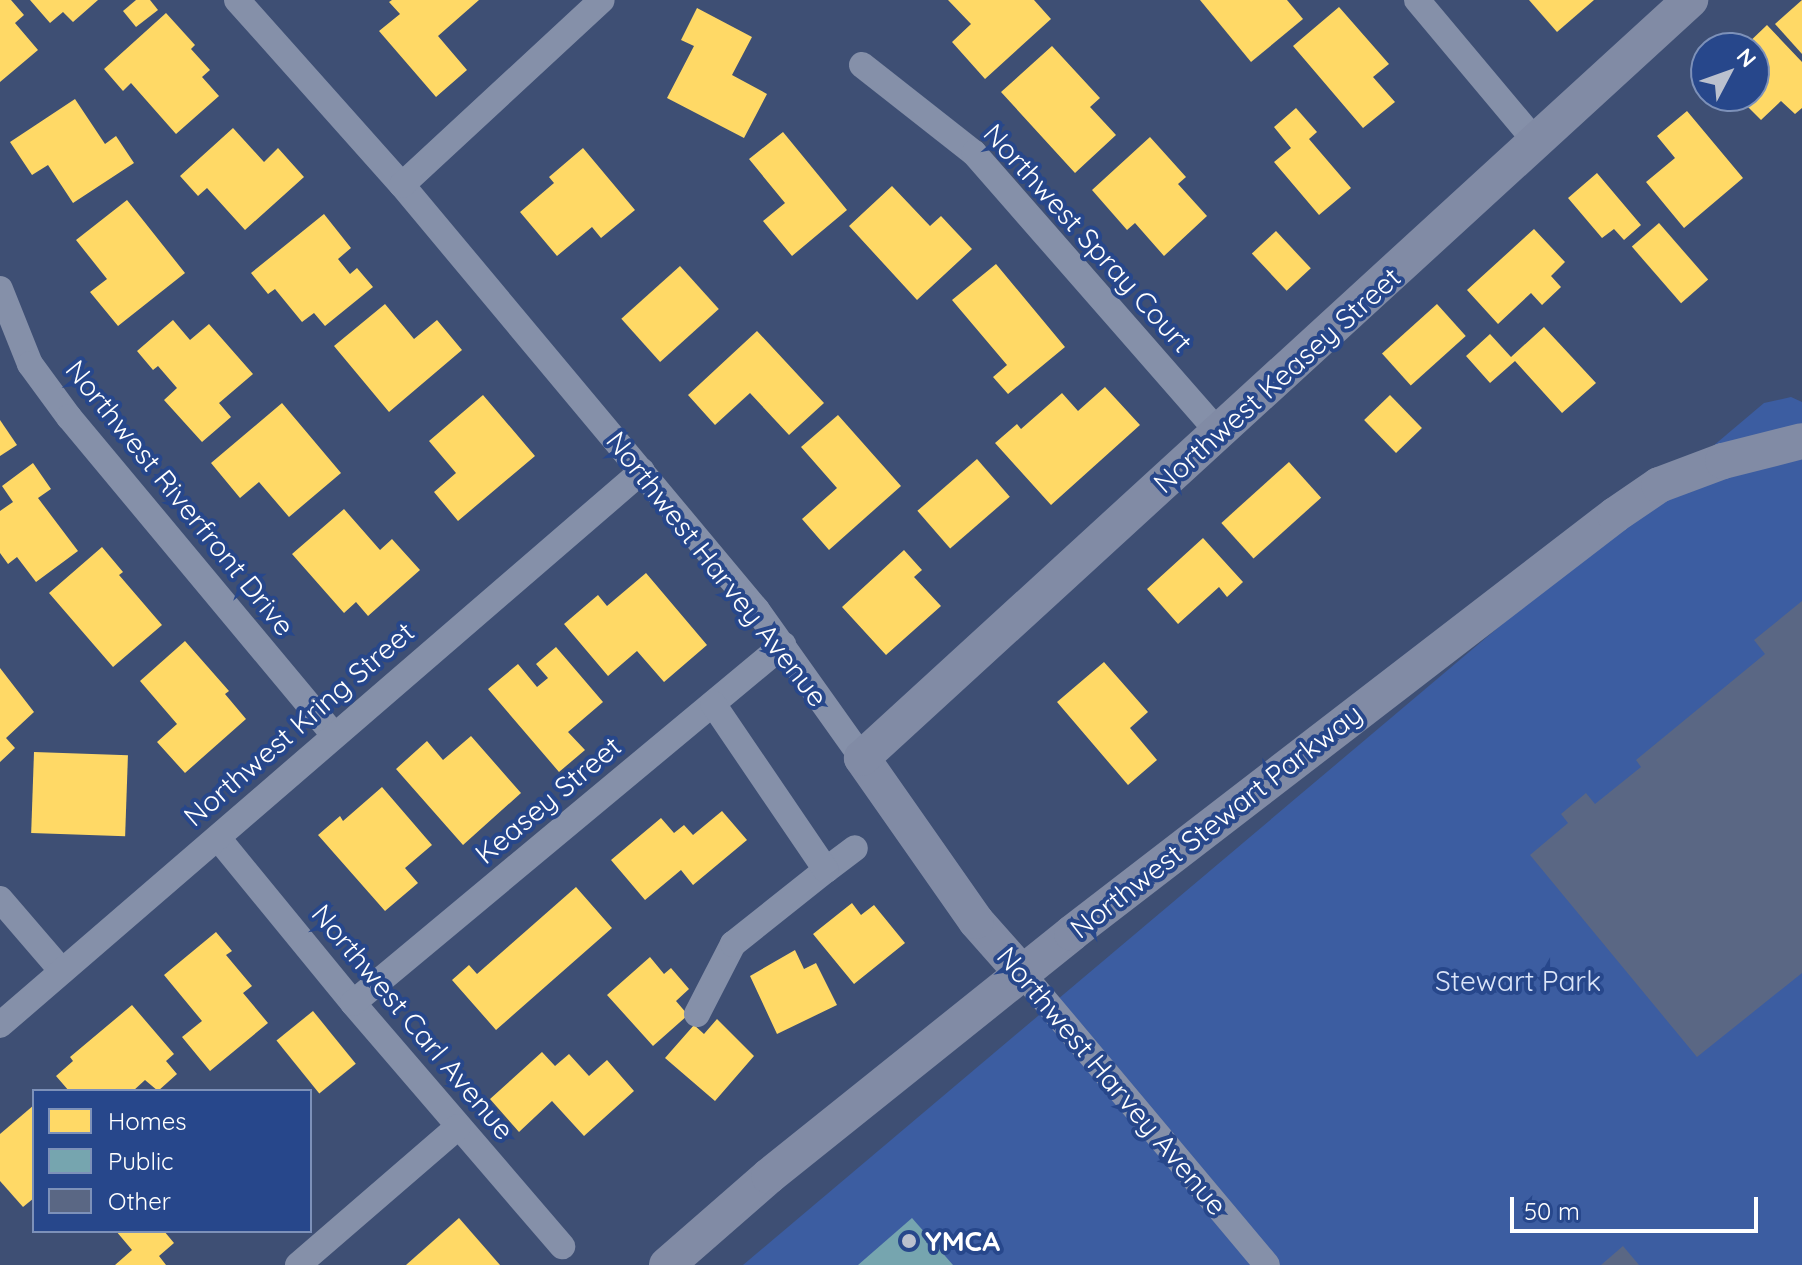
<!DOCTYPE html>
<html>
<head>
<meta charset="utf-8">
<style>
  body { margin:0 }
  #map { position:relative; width:1802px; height:1265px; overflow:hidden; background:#3e4f74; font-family:Quicksand,sans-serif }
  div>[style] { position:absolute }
  .green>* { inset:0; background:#3c5da1 }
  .homes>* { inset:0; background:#ffd966; transform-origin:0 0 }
  .public>* { inset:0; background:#76a5af }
  .building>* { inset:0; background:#5a6784 }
  .street>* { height:26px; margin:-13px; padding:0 13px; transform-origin:13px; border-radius:13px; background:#8590a9 }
  .secondary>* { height:36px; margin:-18px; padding:0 18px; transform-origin:18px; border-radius:18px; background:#818ba5 }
  .dots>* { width:22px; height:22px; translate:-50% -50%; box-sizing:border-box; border:4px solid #27478b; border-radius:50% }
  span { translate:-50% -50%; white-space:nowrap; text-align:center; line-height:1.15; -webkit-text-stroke:8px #27478b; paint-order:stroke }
  .street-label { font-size:28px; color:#fff }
  .park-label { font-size:28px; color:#dae4f8 }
  .poi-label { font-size:28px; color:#fff; font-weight:700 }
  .left { translate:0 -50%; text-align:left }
  .legend { position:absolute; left:32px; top:1089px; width:280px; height:144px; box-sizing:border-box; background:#27478b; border:2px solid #7d91b9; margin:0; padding:10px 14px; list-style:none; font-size:24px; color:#fff }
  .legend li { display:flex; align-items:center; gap:16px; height:40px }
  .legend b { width:40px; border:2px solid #7d91b9 }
  .north { position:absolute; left:1690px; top:32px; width:80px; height:80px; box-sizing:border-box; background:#27478b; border:2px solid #7d91b9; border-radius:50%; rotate:49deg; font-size:22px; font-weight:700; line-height:32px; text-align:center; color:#fff }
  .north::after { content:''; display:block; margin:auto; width:28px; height:36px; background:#bbc1ce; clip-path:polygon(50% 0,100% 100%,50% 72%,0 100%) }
  .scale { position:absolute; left:1510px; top:1197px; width:248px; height:36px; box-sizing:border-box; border:4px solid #fff; border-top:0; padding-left:10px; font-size:24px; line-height:28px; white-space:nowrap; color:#fff; -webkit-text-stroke:6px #27478b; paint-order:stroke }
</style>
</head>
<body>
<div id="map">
  <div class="green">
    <i style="clip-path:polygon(1791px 397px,1802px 402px,1802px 1265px,743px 1265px,1764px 403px)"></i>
  </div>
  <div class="homes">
    <i style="clip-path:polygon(0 0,11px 0,24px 15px,15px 23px,38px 50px,0 82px)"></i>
    <i style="clip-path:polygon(30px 0,98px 0,73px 22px,63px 12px,50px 23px)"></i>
    <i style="clip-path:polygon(136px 0,150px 0,158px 10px,136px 27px,123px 11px)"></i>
    <i style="clip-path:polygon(392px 0,479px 0,438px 36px,467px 70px,436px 97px,379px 31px,400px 14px,389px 2px)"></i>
    <i style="clip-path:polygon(948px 0,1034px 0,1051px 19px,985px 79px,952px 42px,971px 24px)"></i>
    <i style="clip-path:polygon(1200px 0,1287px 0,1303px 19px,1251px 62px)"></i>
    <i style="clip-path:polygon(1529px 0,1594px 0,1557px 32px)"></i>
    <i style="clip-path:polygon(1802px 0,1802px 54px,1775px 24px)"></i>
    <i style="clip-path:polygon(1339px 7px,1389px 64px,1373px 77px,1395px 102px,1363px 128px,1293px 46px)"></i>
    <i style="clip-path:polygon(697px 8px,752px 37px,732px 75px,767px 94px,744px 138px,667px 98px,694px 46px,681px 40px)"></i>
    <i style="clip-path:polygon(166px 13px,195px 45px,191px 49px,210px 70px,202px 77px,219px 96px,176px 134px,131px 83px,123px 91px,104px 69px)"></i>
    <i style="clip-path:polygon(1767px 25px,1802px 62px,1802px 108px,1795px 114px,1781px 101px,1761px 120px,1744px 103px,1754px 96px,1754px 48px,1743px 48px)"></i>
    <i style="clip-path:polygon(1052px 46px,1100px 98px,1090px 107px,1116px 135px,1075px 173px,1001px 92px)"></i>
    <i style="clip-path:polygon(75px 99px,105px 144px,116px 136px,134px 163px,73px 203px,48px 165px,32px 175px,10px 142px)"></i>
    <i style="clip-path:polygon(1296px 108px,1317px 132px,1309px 139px,1351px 188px,1319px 215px,1274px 162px,1291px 148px,1274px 127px)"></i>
    <i style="clip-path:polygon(1687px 111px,1743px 178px,1684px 228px,1646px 182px,1675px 158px,1657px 136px)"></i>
    <i style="clip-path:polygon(233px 128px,264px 162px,278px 148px,304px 177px,245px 230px,207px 188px,198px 196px,180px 176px)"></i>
    <i style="clip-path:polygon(783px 132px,847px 210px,792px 256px,763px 221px,785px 203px,749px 159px)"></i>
    <i style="clip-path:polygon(1150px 137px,1186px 177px,1178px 184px,1207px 216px,1164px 256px,1135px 223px,1127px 230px,1092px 190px)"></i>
    <i style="clip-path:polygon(583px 148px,635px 210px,601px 238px,592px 227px,557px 256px,520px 212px,554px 183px,549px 177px)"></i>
    <i style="clip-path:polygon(1597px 173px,1641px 225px,1624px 240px,1614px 229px,1602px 238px,1568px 198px)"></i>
    <i style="clip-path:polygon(892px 186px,930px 226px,941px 216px,972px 249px,917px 300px,849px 226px)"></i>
    <i style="clip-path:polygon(127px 200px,185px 273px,118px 326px,90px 292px,107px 279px,76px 240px)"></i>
    <i style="clip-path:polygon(324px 214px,351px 248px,338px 259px,350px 274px,357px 268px,373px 287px,325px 326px,314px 313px,302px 322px,275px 289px,268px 294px,251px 273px)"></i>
    <i style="left:1659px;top:223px;width:75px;height:36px;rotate:49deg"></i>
    <i style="clip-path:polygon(1534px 229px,1565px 262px,1551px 276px,1561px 287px,1542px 305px,1531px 293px,1498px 324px,1467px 290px)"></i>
    <i style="left:1276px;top:231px;width:51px;height:33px;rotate:47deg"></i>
    <i style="clip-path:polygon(996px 264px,1065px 347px,1008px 394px,993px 377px,1007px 365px,952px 300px)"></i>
    <i style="left:680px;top:266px;width:58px;height:79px;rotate:48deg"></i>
    <i style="clip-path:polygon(385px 304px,414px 339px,437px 320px,462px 350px,389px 412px,334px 346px)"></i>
    <i style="left:1437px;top:304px;width:43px;height:74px;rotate:48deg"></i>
    <i style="clip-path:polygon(173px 320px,190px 340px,209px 324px,253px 374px,219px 403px,231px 417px,202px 442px,164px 400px,177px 388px,158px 366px,153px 370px,137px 351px)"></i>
    <i style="clip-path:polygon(1544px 327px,1596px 383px,1562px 413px,1515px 361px,1490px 383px,1466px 356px,1490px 334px,1511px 357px)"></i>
    <i style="clip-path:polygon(757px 331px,824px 403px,789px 435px,750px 393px,715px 425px,688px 395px)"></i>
    <i style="clip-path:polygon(1105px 387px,1140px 425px,1051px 505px,995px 443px,1017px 424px,1021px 429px,1062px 393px,1078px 411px)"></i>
    <i style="clip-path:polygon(483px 395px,535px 456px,458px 521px,434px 492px,456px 473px,429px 441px)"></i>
    <i style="left:1390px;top:395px;width:46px;height:36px;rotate:46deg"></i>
    <i style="clip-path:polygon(282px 403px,341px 473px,289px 517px,259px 482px,240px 498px,211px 463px)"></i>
    <i style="clip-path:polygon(838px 415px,901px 486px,829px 550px,802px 519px,837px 488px,801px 447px)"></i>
    <i style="clip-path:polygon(0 420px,17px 445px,0 456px)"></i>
    <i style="left:977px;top:459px;width:50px;height:79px;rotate:49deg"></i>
    <i style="left:1289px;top:462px;width:48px;height:91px;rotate:48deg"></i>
    <i style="clip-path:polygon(33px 463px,51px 489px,38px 498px,78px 551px,36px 582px,17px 557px,8px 564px,0 553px,0 511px,13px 502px,2px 486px)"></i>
    <i style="clip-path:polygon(344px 509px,380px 550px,392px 539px,420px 570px,368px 616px,356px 602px,344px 613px,292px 554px)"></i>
    <i style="clip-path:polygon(1203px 538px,1243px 582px,1227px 597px,1219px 587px,1178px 624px,1147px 589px)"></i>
    <i style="clip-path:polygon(102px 547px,123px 572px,119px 575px,162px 625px,113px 667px,49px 593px)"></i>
    <i style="clip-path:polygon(904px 550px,922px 570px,914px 577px,941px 606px,886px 655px,842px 607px)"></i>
    <i style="clip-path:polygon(646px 573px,707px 645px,664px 682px,637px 651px,608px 676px,564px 624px,598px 595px,607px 606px)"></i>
    <i style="clip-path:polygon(185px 641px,229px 691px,225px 694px,246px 719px,185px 773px,157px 742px,177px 724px,140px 681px)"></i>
    <i style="clip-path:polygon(556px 647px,603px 702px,568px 732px,585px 750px,559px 772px,488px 689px,518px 664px,537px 687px,548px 678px,536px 664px)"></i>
    <i style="clip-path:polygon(1104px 662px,1148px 712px,1130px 728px,1157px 760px,1128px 785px,1057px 702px)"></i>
    <i style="clip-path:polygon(0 668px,34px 712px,6px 738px,15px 748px,0 762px)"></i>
    <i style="clip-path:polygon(471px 736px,521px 793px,463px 845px,396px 769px,427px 741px,443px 760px)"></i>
    <i style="left:34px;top:752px;width:94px;height:81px;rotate:2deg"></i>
    <i style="clip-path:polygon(382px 787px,432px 845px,405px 868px,418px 883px,385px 911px,318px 835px,340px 816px,343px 821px)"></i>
    <i style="clip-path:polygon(722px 811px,747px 840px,693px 885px,681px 870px,645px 900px,611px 860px,661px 818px,674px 833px,684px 825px,693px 835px)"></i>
    <i style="clip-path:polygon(576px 887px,612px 928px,496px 1030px,452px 980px,469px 965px,477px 974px)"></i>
    <i style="clip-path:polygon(852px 903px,861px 915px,874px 905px,905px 943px,854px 984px,813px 934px)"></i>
    <i style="clip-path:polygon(216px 932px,232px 951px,226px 955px,252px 986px,243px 993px,268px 1023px,210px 1071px,182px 1037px,202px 1021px,164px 975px)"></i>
    <i style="clip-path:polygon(795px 950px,804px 969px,816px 963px,837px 1005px,777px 1034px,750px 976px)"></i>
    <i style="clip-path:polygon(650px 957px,664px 974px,671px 968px,689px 989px,676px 1001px,688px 1015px,653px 1046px,607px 995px)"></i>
    <i style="clip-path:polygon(132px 1005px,174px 1054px,166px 1061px,177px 1074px,158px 1091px,145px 1080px,133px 1091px,69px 1091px,56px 1076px,73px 1061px,70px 1057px)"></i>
    <i style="left:313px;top:1011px;width:68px;height:47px;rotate:51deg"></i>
    <i style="clip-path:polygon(717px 1019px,754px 1056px,715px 1101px,665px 1058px,694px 1025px,704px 1034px)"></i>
    <i style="clip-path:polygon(542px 1052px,555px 1066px,569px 1054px,589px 1076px,607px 1060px,634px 1091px,584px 1136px,552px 1101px,519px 1132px,490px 1099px)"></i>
    <i style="clip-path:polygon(34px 1105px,34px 1198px,23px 1207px,0 1181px,0 1134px)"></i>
    <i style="clip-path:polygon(459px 1218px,500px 1265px,406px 1265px)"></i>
    <i style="clip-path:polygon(116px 1231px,164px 1231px,174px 1243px,159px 1256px,166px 1265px,115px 1265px,132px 1250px)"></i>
  </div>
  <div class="public">
    <i style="clip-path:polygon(912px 1218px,953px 1265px,858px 1265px)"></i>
  </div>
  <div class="building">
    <i style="clip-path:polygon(1802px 601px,1802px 973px,1697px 1057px,1530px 855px,1568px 823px,1561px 814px,1586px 793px,1595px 804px,1641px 767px,1636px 760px,1765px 654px,1754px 640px)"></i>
    <i style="clip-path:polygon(1623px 1246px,1639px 1265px,1601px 1265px)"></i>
  </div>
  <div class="street">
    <i style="left:237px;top:0;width:248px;rotate:48.3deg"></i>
    <i style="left:402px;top:185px;width:554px;rotate:50.13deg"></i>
    <i style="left:757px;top:610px;width:181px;rotate:54.6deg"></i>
    <i style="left:1417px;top:0;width:187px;rotate:50deg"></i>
    <i style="left:862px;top:65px;width:142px;rotate:38.2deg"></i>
    <i style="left:974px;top:153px;width:372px;rotate:48.8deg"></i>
    <i style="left:402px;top:185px;width:272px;rotate:-42.8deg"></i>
    <i style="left:0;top:289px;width:81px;rotate:68.2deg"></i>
    <i style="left:30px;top:364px;width:66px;rotate:53.7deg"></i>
    <i style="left:69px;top:417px;width:413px;rotate:50.2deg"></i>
    <i style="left:218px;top:838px;width:213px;rotate:50.7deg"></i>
    <i style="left:353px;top:1003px;width:321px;rotate:49.3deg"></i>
    <i style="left:826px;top:870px;width:36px;rotate:-37deg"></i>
    <i style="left:0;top:899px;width:95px;rotate:49.3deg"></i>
    <i style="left:1022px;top:973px;width:381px;rotate:50deg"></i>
    <i style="left:353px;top:1003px;width:560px;rotate:-39.78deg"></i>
    <i style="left:697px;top:1014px;width:79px;rotate:-62.8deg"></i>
    <i style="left:733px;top:944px;width:119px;rotate:-38.5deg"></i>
    <i style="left:826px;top:870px;width:201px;rotate:-124.2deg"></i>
    <i style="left:0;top:1025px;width:848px;rotate:-40.79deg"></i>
    <i style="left:298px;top:1265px;width:211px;rotate:-40.8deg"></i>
  </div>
  <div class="secondary">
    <i style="left:1022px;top:973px;width:69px;rotate:-131.5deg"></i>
    <i style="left:976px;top:921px;width:199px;rotate:-125deg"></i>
    <i style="left:862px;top:758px;width:1123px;rotate:-42.47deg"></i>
    <i style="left:667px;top:1265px;width:135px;rotate:-41.1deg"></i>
    <i style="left:769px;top:1176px;width:388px;rotate:-38.7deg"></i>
    <i style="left:1072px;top:933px;width:685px;rotate:-37.59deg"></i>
    <i style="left:1615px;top:515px;width:53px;rotate:-34.3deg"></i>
    <i style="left:1659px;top:485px;width:68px;rotate:-20.6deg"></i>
    <i style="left:1723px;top:461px;width:81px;rotate:-14.2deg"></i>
  </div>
  <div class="dots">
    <i style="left:909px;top:1241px;background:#bbc1ce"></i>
  </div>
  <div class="street-label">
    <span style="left:1088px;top:238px;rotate:48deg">Northwest Spray Court</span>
    <span style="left:1277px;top:380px;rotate:-42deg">Northwest Keasey Street</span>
    <span style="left:180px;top:498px;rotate:51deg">Northwest Riverfront Drive</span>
    <span style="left:717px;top:569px;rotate:52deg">Northwest Harvey Avenue</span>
    <span style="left:299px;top:724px;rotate:-41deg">Northwest Kring Street</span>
    <span style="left:548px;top:800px;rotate:-40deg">Keasey Street</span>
    <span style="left:1216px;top:821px;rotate:-38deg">Northwest Stewart Parkway</span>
    <span style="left:413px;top:1022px;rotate:50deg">Northwest Carl Avenue</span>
    <span style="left:1112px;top:1081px;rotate:50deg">Northwest Harvey Avenue</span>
  </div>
  <div class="park-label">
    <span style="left:1518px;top:981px">Stewart Park</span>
  </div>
  <div class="poi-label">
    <span class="left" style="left:925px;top:1241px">YMCA</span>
  </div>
  <ul class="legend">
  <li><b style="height:22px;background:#ffd966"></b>Homes</li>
  <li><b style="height:22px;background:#76a5af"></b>Public</li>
  <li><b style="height:22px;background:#5a6784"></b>Other</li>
  </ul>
  <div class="north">N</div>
  <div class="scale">50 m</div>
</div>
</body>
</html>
